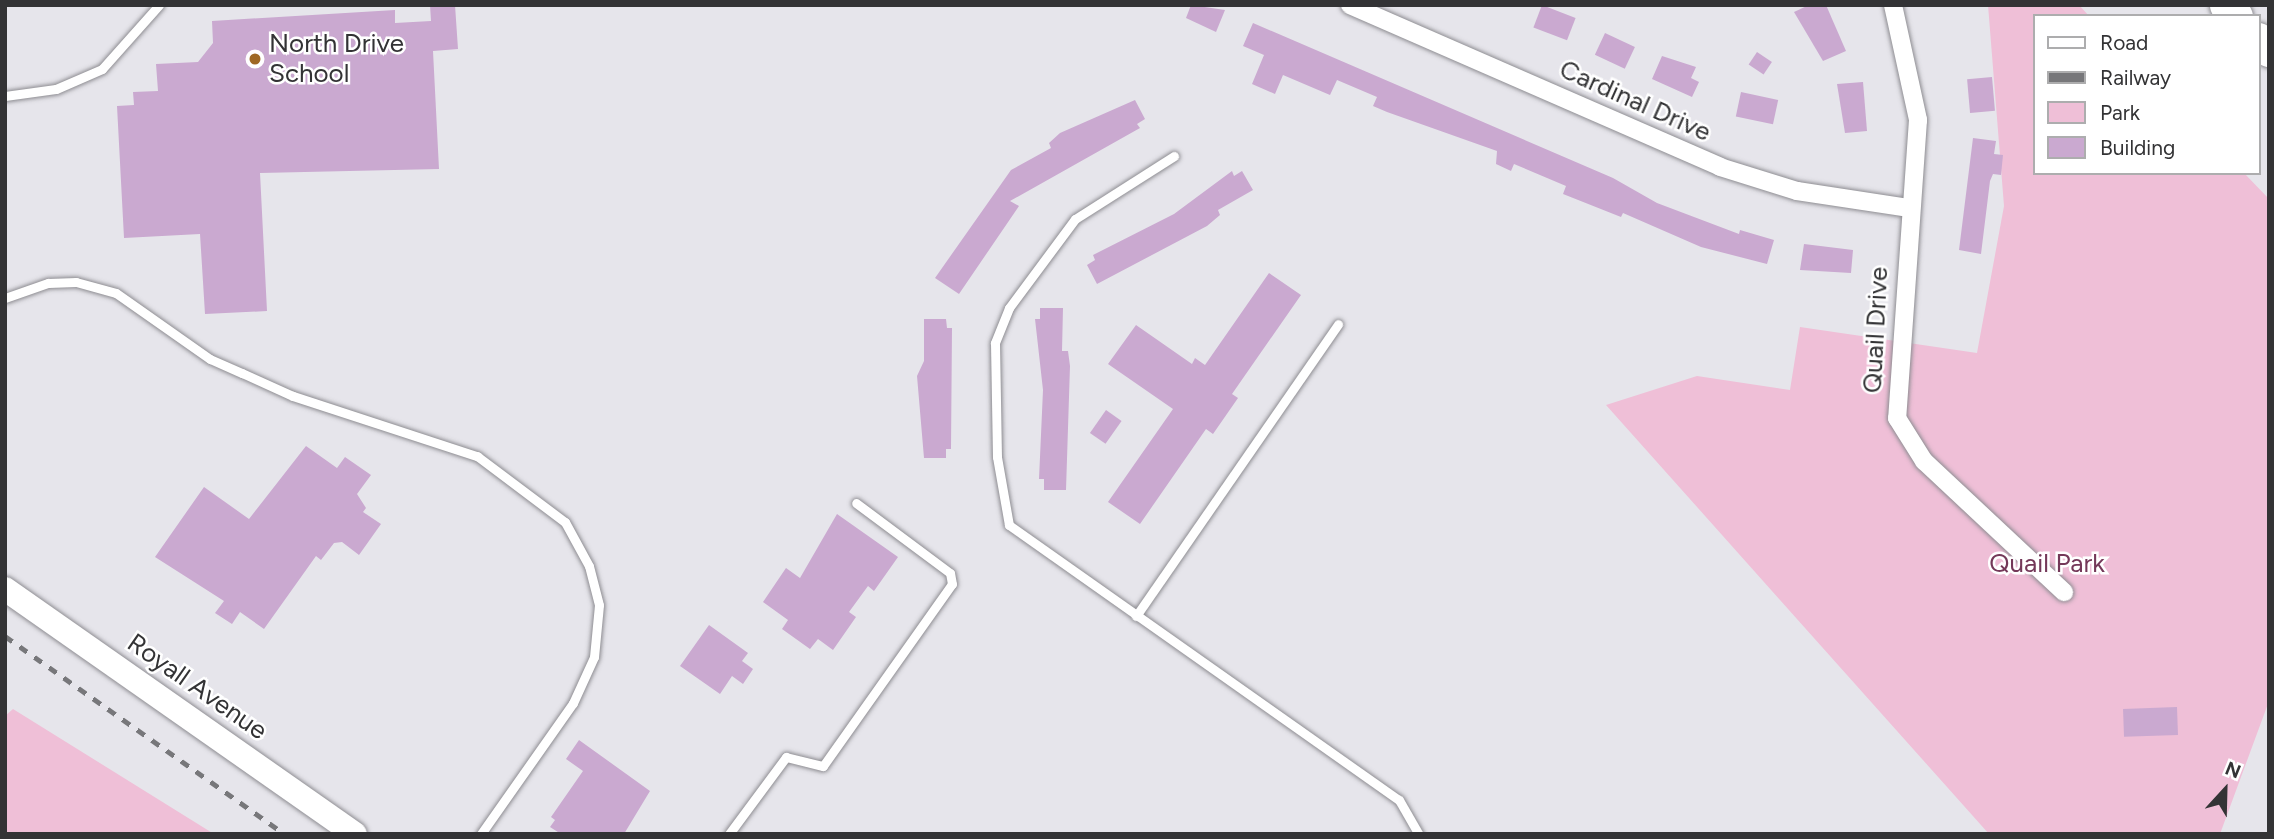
<!DOCTYPE html>
<html>
<head>
<meta charset="utf-8">
<style>
  body { margin:0 }
  #map { position:relative; width:2274px; height:839px; overflow:hidden; background:#e6e5eb; font-family:Figtree,sans-serif }
  div>[style] { position:absolute }
  .green>* { inset:0; background:#efbfd7 }
  .building>* { inset:0; background:#caa9d0; transform-origin:0 0 }
  .roads { filter:drop-shadow(0 0 2px #8e8d92) drop-shadow(0 0 2px #8e8d92) }
  .lane>* { height:9px; margin:-4.5px; padding:0 4.5px; transform-origin:4.5px; border-radius:4.5px; background:#fff }
  .street>* { height:18px; margin:-9px; padding:0 9px; transform-origin:9px; border-radius:9px; background:#fff }
  .secondary>* { height:24px; margin:-12px; padding:0 12px; transform-origin:12px; border-radius:12px; background:#fff }
  .highway>* { height:33px; margin:-16.5px; padding:0 16.5px; transform-origin:16.5px; border-radius:16.5px; background:#fff }
  .rail>* { height:5px; margin-top:-2.5px; transform-origin:0; background:repeating-linear-gradient(90deg,#77777a 0 9px,transparent 0 18px) }
  .dots>* { width:19px; height:19px; translate:-50% -50%; box-sizing:border-box; border:4px solid #fff; border-radius:50% }
  span { translate:-50% -50%; white-space:nowrap; text-align:center; line-height:1.15; -webkit-text-stroke:5px #fff; paint-order:stroke }
  .poi-label { font-size:26px; color:#333335 }
  .left { translate:0 -50%; text-align:left }
  .street-label { font-size:26px; color:#333335 }
  .park-label { font-size:26px; color:#743859 }
  .frame { position:absolute; inset:0; border:7px solid #333335; pointer-events:none }
  .legend { position:absolute; left:2033px; top:14px; width:228px; height:161px; box-sizing:border-box; background:#fff; border:2px solid #adadae; margin:0; padding:9px 12px; list-style:none; font-size:21px; color:#333335 }
  .legend li { display:flex; align-items:center; gap:14px; height:35px }
  .legend b { width:35px; border:2px solid #adadae }
  .north { position:absolute; left:2190px; top:755px; width:70px; height:70px; -webkit-text-stroke:5px #fff; paint-order:stroke; rotate:22deg; font-size:19px; font-weight:700; line-height:28px; text-align:center; color:#333335 }
  .north::after { content:''; display:block; margin:auto; width:24px; height:32px; background:#333335; clip-path:polygon(50% 0,100% 100%,50% 72%,0 100%) }
</style>
</head>
<body>
<div id="map">
  <div class="green">
    <i style="clip-path:polygon(1988px 5px,2079px 5px,2089px 16px,2034px 16px,2034px 173px,2244px 173px,2269px 199px,2269px 701px,2220px 834px,1989px 834px,1606px 405px,1697px 376px,1790px 390px,1800px 327px,1977px 353px,2004px 206px)"></i>
    <i style="clip-path:polygon(13px 709px,214px 834px,5px 834px,5px 716px)"></i>
  </div>
  <div class="building">
    <i style="clip-path:polygon(430px 5px,455px 5px,458px 49px,433px 51px,439px 169px,260px 173px,267px 311px,205px 314px,200px 234px,124px 238px,117px 106px,134px 105px,133px 92px,158px 91px,156px 64px,198px 62px,213px 43px,212px 21px,395px 10px,395px 23px,431px 21px)"></i>
    <i style="clip-path:polygon(1191px 5px,1225px 10px,1216px 32px,1186px 18px)"></i>
    <i style="left:1542px;top:5px;width:36px;height:24px;rotate:21deg"></i>
    <i style="clip-path:polygon(1809px 5px,1826px 5px,1846px 51px,1823px 61px,1794px 12px)"></i>
    <i style="clip-path:polygon(1253px 23px,1613px 178px,1657px 203px,1739px 234px,1740px 230px,1774px 240px,1767px 264px,1701px 247px,1623px 213px,1621px 217px,1563px 194px,1566px 186px,1514px 164px,1511px 171px,1496px 164px,1497px 151px,1387px 112px,1373px 106px,1377px 97px,1337px 80px,1330px 95px,1283px 75px,1275px 94px,1252px 84px,1264px 55px,1243px 46px)"></i>
    <i style="left:1605px;top:33px;width:33px;height:24px;rotate:25deg"></i>
    <i style="left:1757px;top:52px;width:18px;height:15px;rotate:34deg"></i>
    <i style="clip-path:polygon(1662px 56px,1696px 67px,1691px 78px,1699px 82px,1692px 97px,1652px 79px)"></i>
    <i style="left:1992px;top:77px;width:34px;height:25px;rotate:85deg"></i>
    <i style="clip-path:polygon(1863px 82px,1867px 131px,1845px 133px,1837px 84px)"></i>
    <i style="left:1741px;top:92px;width:38px;height:25px;rotate:12deg"></i>
    <i style="clip-path:polygon(1135px 100px,1145px 119px,1137px 124px,1140px 128px,1010px 201px,1019px 206px,959px 294px,935px 278px,1011px 170px,1051px 148px,1049px 143px,1060px 133px)"></i>
    <i style="clip-path:polygon(1973px 138px,1996px 141px,1994px 154px,2003px 155px,2001px 175px,1993px 174px,1990px 181px,1981px 254px,1959px 250px)"></i>
    <i style="clip-path:polygon(1232px 171px,1234px 176px,1242px 171px,1253px 190px,1218px 210px,1220px 215px,1207px 226px,1097px 284px,1087px 265px,1095px 260px,1093px 255px,1174px 214px)"></i>
    <i style="clip-path:polygon(1804px 244px,1853px 250px,1851px 273px,1800px 270px)"></i>
    <i style="clip-path:polygon(1269px 273px,1301px 295px,1232px 394px,1238px 398px,1213px 434px,1206px 429px,1140px 524px,1108px 502px,1173px 409px,1108px 364px,1136px 325px,1192px 364px,1195px 358px,1205px 365px)"></i>
    <i style="clip-path:polygon(1040px 308px,1063px 308px,1062px 351px,1068px 351px,1070px 366px,1066px 490px,1044px 490px,1044px 479px,1039px 479px,1043px 390px,1035px 319px,1040px 319px)"></i>
    <i style="clip-path:polygon(924px 319px,946px 319px,947px 328px,952px 328px,951px 449px,946px 449px,946px 458px,924px 458px,917px 376px,924px 361px)"></i>
    <i style="left:1106px;top:410px;width:19px;height:28px;rotate:35deg"></i>
    <i style="clip-path:polygon(306px 446px,337px 468px,345px 457px,371px 475px,357px 494px,366px 508px,363px 512px,381px 524px,359px 555px,342px 542px,334px 543px,321px 560px,316px 556px,264px 629px,240px 612px,232px 624px,215px 613px,224px 601px,155px 557px,204px 487px,249px 519px)"></i>
    <i style="clip-path:polygon(837px 514px,898px 557px,874px 591px,868px 586px,849px 612px,856px 617px,833px 650px,818px 639px,810px 649px,782px 629px,788px 620px,763px 602px,786px 568px,800px 578px)"></i>
    <i style="clip-path:polygon(709px 625px,748px 653px,742px 661px,753px 669px,743px 684px,732px 676px,720px 694px,680px 666px)"></i>
    <i style="left:2177px;top:707px;width:28px;height:54px;rotate:88deg"></i>
    <i style="clip-path:polygon(579px 740px,650px 791px,624px 834px,561px 834px,550px 827px,555px 820px,551px 817px,583px 771px,566px 759px)"></i>
  </div>
  <div class="roads">
    <div class="lane">
      <i style="left:5px;top:96px;width:51px;rotate:-7.8deg"></i>
      <i style="left:56px;top:89px;width:50px;rotate:-23.5deg"></i>
      <i style="left:102px;top:69px;width:86px;rotate:-48.3deg"></i>
      <i style="left:1174px;top:156px;width:117px;rotate:147.5deg"></i>
      <i style="left:1075px;top:219px;width:111px;rotate:126.6deg"></i>
      <i style="left:1009px;top:308px;width:38px;rotate:112deg"></i>
      <i style="left:995px;top:343px;width:114px;rotate:89deg"></i>
      <i style="left:997px;top:457px;width:69px;rotate:80deg"></i>
      <i style="left:1009px;top:525px;width:477px;rotate:35.2deg"></i>
      <i style="left:1399px;top:800px;width:39px;rotate:60deg"></i>
      <i style="left:5px;top:298px;width:46px;rotate:-19.2deg"></i>
      <i style="left:48px;top:283px;width:28px;rotate:-2deg"></i>
      <i style="left:76px;top:282px;width:41px;rotate:15.4deg"></i>
      <i style="left:116px;top:293px;width:115px;rotate:35.1deg"></i>
      <i style="left:210px;top:359px;width:35px;rotate:24deg"></i>
      <i style="left:242px;top:373px;width:56px;rotate:24.3deg"></i>
      <i style="left:293px;top:396px;width:194px;rotate:18.1deg"></i>
      <i style="left:477px;top:456px;width:110px;rotate:36.9deg"></i>
      <i style="left:565px;top:522px;width:50px;rotate:61.4deg"></i>
      <i style="left:589px;top:566px;width:40px;rotate:75.6deg"></i>
      <i style="left:599px;top:605px;width:52px;rotate:95.5deg"></i>
      <i style="left:594px;top:657px;width:51px;rotate:114.5deg"></i>
      <i style="left:573px;top:703px;width:160px;rotate:125.1deg"></i>
      <i style="left:1136px;top:616px;width:355px;rotate:-55.3deg"></i>
      <i style="left:729px;top:834px;width:96px;rotate:-53.5deg"></i>
      <i style="left:786px;top:757px;width:38px;rotate:14deg"></i>
      <i style="left:823px;top:766px;width:223px;rotate:-54.7deg"></i>
      <i style="left:952px;top:584px;width:11px;rotate:-100deg"></i>
      <i style="left:950px;top:573px;width:117px;rotate:-143.3deg"></i>
    </div>
    <div class="street">
      <i style="left:1350px;top:5px;width:404px;rotate:23.6deg"></i>
      <i style="left:1720px;top:167px;width:81px;rotate:17.3deg"></i>
      <i style="left:1797px;top:191px;width:114px;rotate:8.6deg"></i>
      <i style="left:1893px;top:5px;width:118px;rotate:77.7deg"></i>
      <i style="left:1918px;top:120px;width:299px;rotate:94deg"></i>
      <i style="left:1897px;top:418px;width:51px;rotate:57.9deg"></i>
      <i style="left:1924px;top:461px;width:192px;rotate:43.1deg"></i>
    </div>
    <div class="secondary">
      <i style="left:5px;top:589px;width:427px;rotate:35deg"></i>
    </div>
    <div class="highway">
      <i style="left:2226px;top:5px;width:15px;rotate:48deg"></i>
      <i style="left:2258px;top:39px;width:16px;rotate:45deg"></i>
    </div>
  </div>
  <div class="rail">
    <i style="left:5px;top:636px;width:343px;rotate:35.3deg"></i>
  </div>
  <div class="dots">
    <i style="left:255px;top:59px;background:#9f6824"></i>
  </div>
  <div class="poi-label">
    <span class="left" style="left:269px;top:59px">North Drive<br>School</span>
  </div>
  <div class="street-label">
    <span style="left:1635px;top:101px;rotate:24deg">Cardinal Drive</span>
    <span style="left:1876px;top:330px;rotate:-87deg">Quail Drive</span>
    <span style="left:197px;top:687px;rotate:35deg">Royall Avenue</span>
  </div>
  <div class="park-label">
    <span style="left:2047px;top:564px">Quail Park</span>
  </div>
  <div class="frame"></div>
  <ul class="legend">
  <li><b style="height:9px;background:#fff"></b>Road</li>
  <li><b style="height:9px;background:#77777a"></b>Railway</li>
  <li><b style="height:19px;background:#efbfd7"></b>Park</li>
  <li><b style="height:19px;background:#caa9d0"></b>Building</li>
  </ul>
  <div class="north">N</div>
</div>
</body>
</html>
